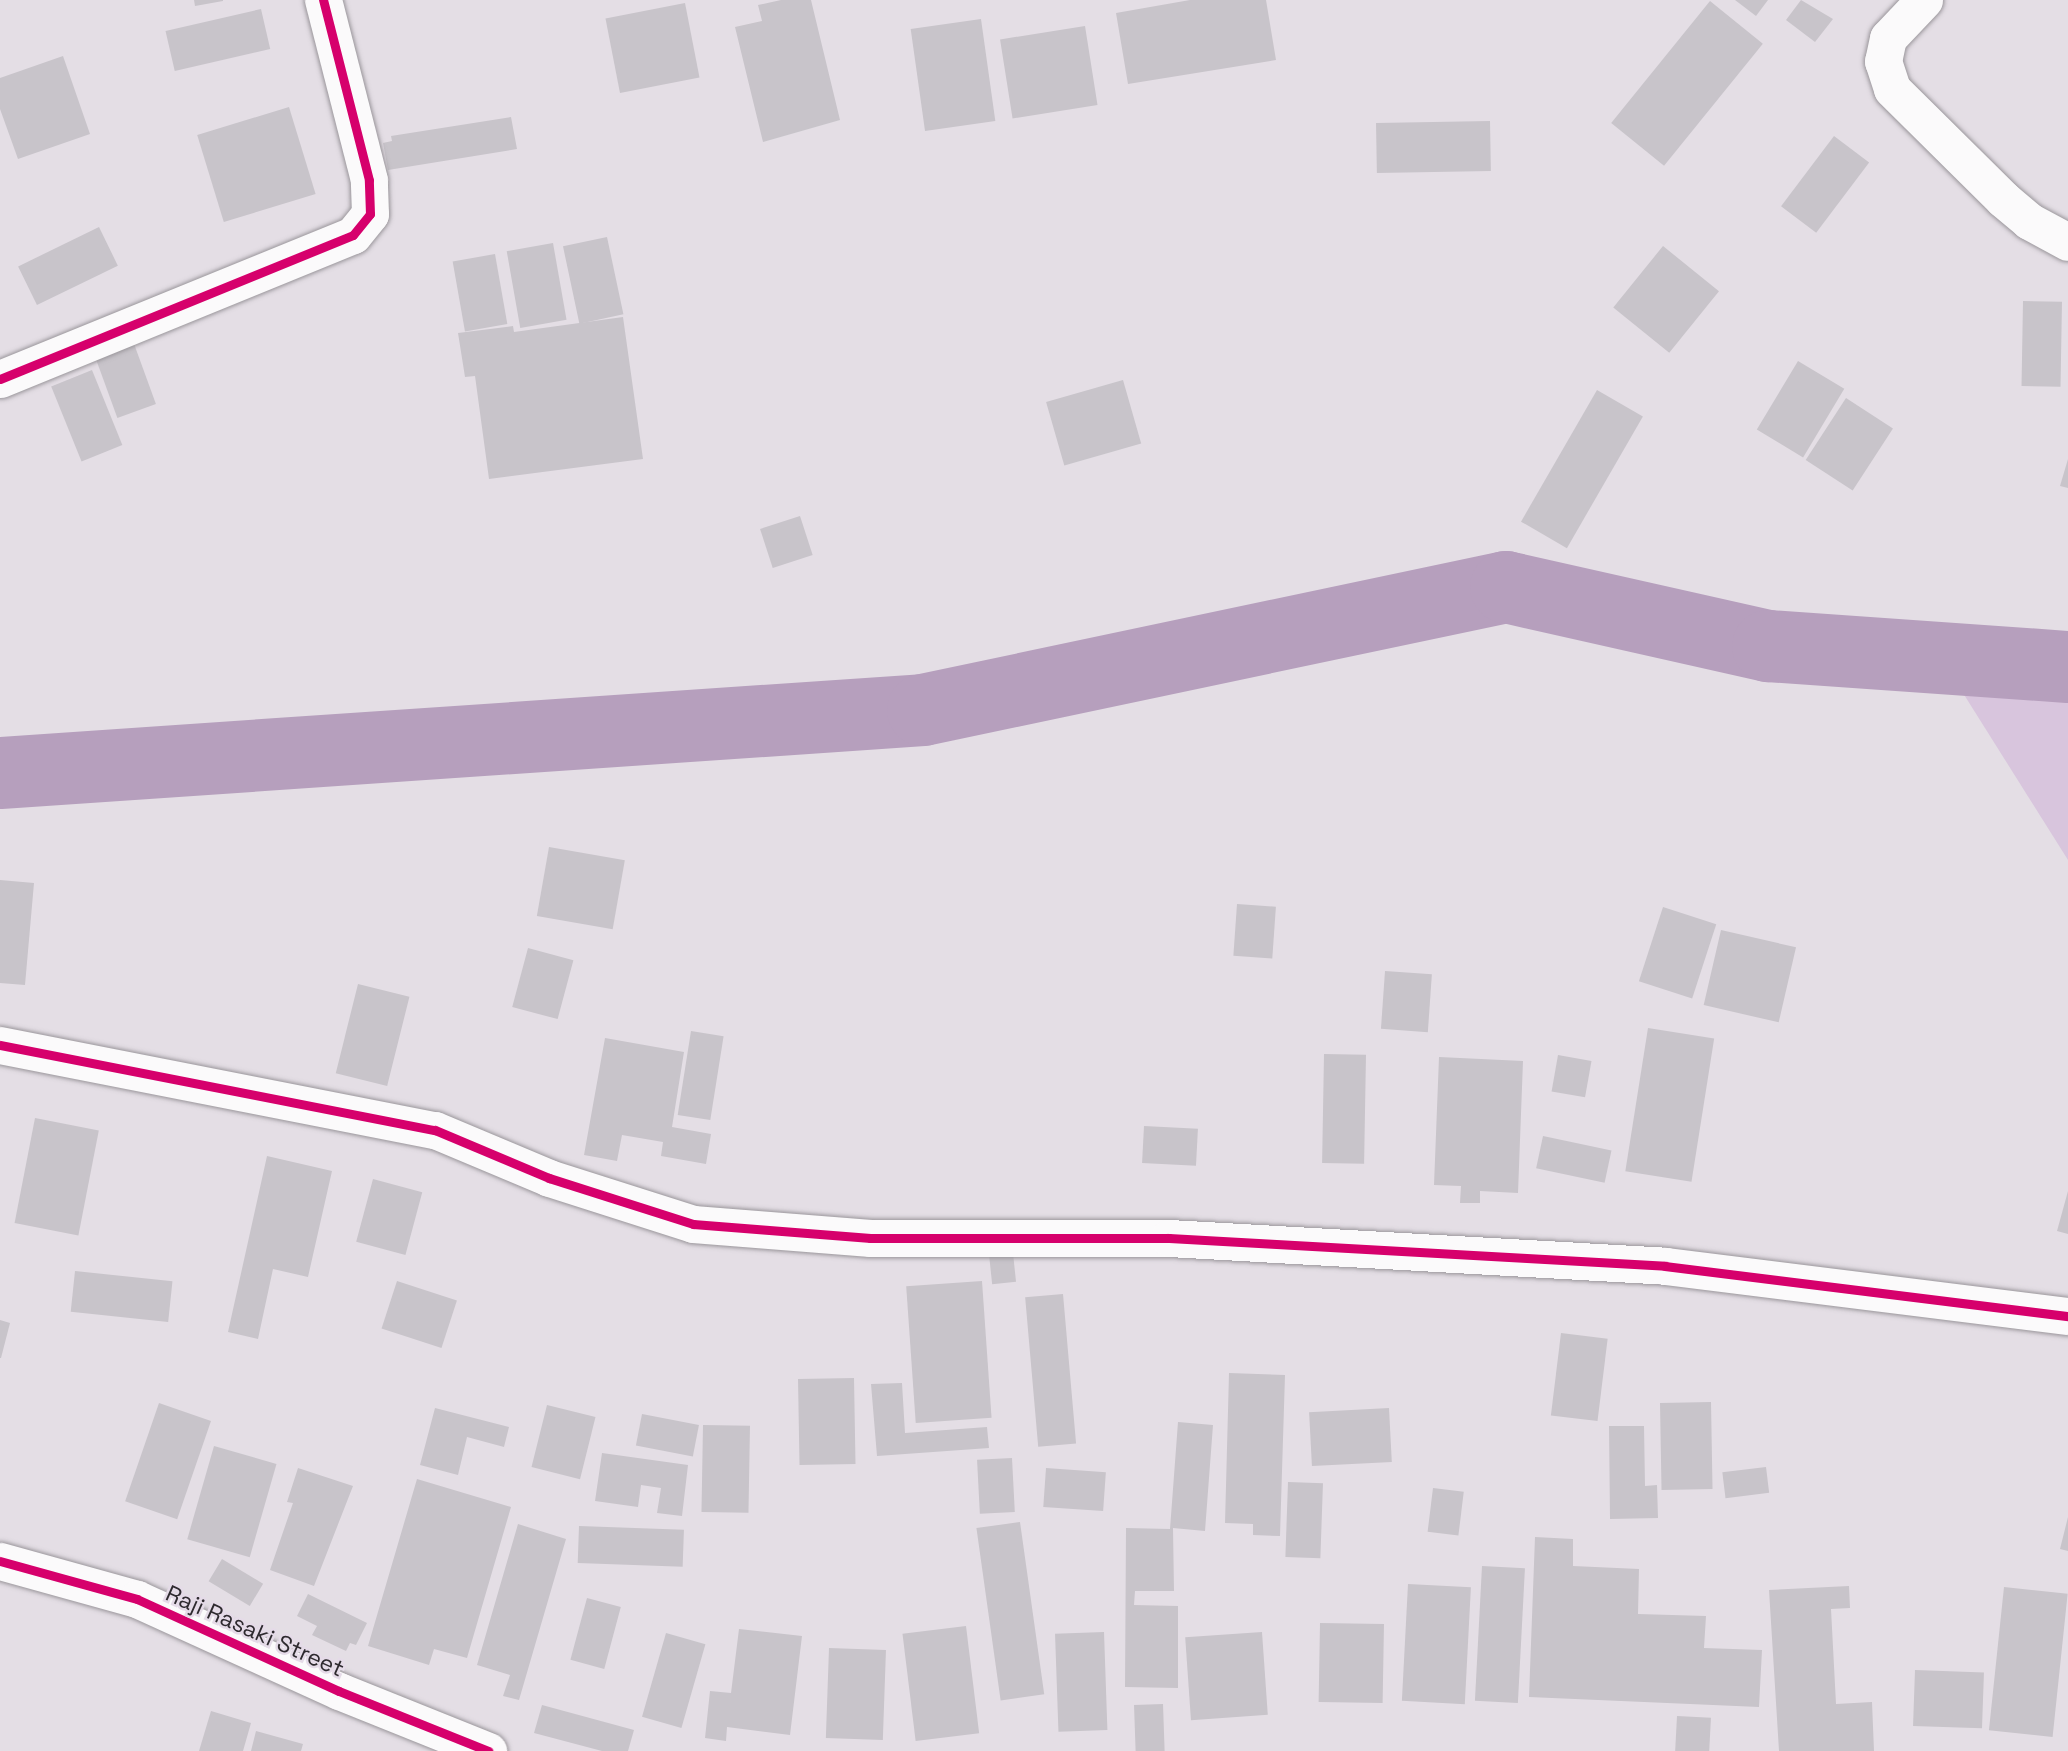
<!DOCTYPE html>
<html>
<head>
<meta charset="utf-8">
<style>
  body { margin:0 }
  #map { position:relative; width:2068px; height:1751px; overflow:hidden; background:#e4dee5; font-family:"Space Grotesk",sans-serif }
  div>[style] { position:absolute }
  .green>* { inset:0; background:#d8c5dd }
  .river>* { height:72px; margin:-36px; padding:0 36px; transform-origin:36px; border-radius:36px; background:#b69fbd }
  .building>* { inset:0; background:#c8c4ca; transform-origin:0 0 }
  .roads { filter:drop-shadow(0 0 2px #9a969b) drop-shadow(0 0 2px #9a969b) }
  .street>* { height:37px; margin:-18.5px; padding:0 18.5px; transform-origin:18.5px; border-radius:18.5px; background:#fbfafb }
  .cycleway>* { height:9px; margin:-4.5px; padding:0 4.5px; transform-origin:4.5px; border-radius:4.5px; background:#d6006c }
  span { translate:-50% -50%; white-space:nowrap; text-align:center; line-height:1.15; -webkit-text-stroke:5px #e5dbe8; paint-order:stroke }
  .street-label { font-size:23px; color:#2e2a2f }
</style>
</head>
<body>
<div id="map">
  <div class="green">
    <i style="clip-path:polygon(1929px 639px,2068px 649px,2068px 860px)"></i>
  </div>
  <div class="river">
    <i style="left:0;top:773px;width:925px;rotate:-3.9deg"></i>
    <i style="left:923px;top:710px;width:596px;rotate:-11.91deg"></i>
    <i style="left:1506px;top:587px;width:269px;rotate:12.7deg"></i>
    <i style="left:1768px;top:646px;width:301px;rotate:4deg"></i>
  </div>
  <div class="building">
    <i style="clip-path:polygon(194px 0,223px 0,223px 1px,195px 6px)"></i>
    <i style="clip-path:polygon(781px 0,811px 0,840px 120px,763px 142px,735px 27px,762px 21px,758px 5px)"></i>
    <i style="clip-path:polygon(1190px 0,1266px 0,1276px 60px,1128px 84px,1116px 13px)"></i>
    <i style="clip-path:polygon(1735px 0,1768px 0,1756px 16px)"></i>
    <i style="clip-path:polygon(1801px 0,1833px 19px,1815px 42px,1786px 20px)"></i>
    <i style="left:1710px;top:1px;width:68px;height:157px;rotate:39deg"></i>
    <i style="left:685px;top:3px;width:76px;height:81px;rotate:79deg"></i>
    <i style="left:261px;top:9px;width:41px;height:98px;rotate:77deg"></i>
    <i style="left:981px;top:19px;width:103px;height:71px;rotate:82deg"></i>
    <i style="left:1085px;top:26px;width:80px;height:86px;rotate:81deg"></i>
    <i style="clip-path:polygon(63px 56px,90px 134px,18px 159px,0 109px,0 78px)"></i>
    <i style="left:289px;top:107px;width:91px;height:96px;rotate:73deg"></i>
    <i style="clip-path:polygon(511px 117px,517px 149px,388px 170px,383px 143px,392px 141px,391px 136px)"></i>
    <i style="left:1490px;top:121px;width:50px;height:114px;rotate:89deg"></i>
    <i style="left:1834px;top:136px;width:44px;height:88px;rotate:37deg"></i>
    <i style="left:99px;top:227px;width:43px;height:90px;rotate:64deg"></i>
    <i style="left:607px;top:237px;width:79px;height:45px;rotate:78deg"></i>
    <i style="left:553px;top:243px;width:78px;height:47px;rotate:80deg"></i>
    <i style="left:1663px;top:246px;width:72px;height:79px;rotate:39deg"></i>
    <i style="left:495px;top:254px;width:71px;height:43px;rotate:80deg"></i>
    <i style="left:2023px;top:301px;width:39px;height:85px;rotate:1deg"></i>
    <i style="clip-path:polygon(623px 317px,643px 459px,489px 479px,475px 376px,465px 377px,458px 333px,513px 326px,514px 332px)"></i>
    <i style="left:133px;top:341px;width:67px;height:41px;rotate:70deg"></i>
    <i style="left:1798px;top:361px;width:54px;height:80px;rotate:31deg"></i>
    <i style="left:92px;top:370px;width:81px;height:44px;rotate:68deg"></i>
    <i style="left:1123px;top:380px;width:66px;height:80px;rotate:74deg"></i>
    <i style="left:1597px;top:390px;width:53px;height:152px;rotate:30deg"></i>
    <i style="left:1846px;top:398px;width:56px;height:74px;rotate:33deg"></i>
    <i style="clip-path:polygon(2068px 459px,2068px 488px,2060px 486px)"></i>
    <i style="left:800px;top:516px;width:41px;height:42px;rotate:72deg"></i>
    <i style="left:549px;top:847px;width:77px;height:70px;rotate:10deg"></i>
    <i style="clip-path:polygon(0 880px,34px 883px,25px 985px,0 983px)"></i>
    <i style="left:1237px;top:904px;width:39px;height:52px;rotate:4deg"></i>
    <i style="left:1663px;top:907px;width:56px;height:78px;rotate:18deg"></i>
    <i style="left:1721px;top:930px;width:77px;height:77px;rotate:13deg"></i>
    <i style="left:528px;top:948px;width:47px;height:61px;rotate:15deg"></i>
    <i style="left:1385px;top:971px;width:47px;height:58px;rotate:4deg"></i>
    <i style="left:358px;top:984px;width:53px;height:92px;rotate:14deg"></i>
    <i style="left:1648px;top:1028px;width:67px;height:145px;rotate:9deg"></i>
    <i style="left:691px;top:1031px;width:33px;height:85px;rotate:9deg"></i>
    <i style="clip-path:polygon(605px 1038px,684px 1052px,672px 1127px,711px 1134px,706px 1164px,661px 1156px,663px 1142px,622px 1135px,617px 1161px,584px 1155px)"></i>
    <i style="left:1324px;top:1054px;width:42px;height:109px;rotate:1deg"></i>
    <i style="left:1558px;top:1055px;width:34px;height:37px;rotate:10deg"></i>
    <i style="clip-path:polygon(1439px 1057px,1523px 1061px,1518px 1193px,1480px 1191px,1480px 1203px,1460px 1203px,1461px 1186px,1434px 1185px)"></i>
    <i style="left:35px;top:1118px;width:65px;height:107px;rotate:11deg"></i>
    <i style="left:1144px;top:1126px;width:54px;height:37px;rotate:3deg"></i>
    <i style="left:1543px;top:1136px;width:70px;height:33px;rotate:12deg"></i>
    <i style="clip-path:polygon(267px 1156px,332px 1171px,308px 1277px,273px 1269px,258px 1339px,228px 1332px)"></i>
    <i style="left:373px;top:1179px;width:51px;height:65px;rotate:15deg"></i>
    <i style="clip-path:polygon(2068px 1191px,2068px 1234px,2057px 1231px)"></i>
    <i style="left:1013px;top:1253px;width:29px;height:24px;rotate:84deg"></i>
    <i style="left:75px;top:1271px;width:98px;height:41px;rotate:6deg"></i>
    <i style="left:397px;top:1281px;width:63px;height:50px;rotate:18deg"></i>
    <i style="left:982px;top:1281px;width:137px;height:76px;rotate:86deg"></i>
    <i style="left:1063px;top:1294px;width:150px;height:38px;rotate:85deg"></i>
    <i style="clip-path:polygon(0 1320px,10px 1323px,1px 1358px,0 1358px)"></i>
    <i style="left:1561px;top:1333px;width:47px;height:83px;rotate:7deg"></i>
    <i style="clip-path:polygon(1229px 1373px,1285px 1375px,1280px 1536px,1253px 1535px,1253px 1524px,1225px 1523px)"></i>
    <i style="left:854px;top:1378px;width:86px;height:56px;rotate:89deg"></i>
    <i style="clip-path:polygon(902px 1383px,905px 1433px,987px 1427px,989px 1448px,877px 1456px,871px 1384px)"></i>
    <i style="left:1711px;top:1402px;width:87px;height:51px;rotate:89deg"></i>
    <i style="left:159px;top:1403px;width:55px;height:104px;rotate:19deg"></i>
    <i style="left:547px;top:1405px;width:50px;height:64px;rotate:14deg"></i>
    <i style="clip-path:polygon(435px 1408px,509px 1427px,504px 1447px,467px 1437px,458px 1475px,420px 1465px)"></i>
    <i style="left:1389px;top:1408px;width:54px;height:80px;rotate:87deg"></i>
    <i style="left:642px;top:1414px;width:58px;height:32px;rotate:11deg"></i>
    <i style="clip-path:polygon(1178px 1422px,1213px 1425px,1205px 1531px,1173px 1528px,1174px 1591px,1135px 1591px,1134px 1605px,1178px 1606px,1178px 1688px,1125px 1687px,1126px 1528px,1170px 1529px)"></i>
    <i style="left:703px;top:1425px;width:47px;height:87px;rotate:1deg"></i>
    <i style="clip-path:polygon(1609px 1426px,1644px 1426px,1645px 1486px,1657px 1485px,1658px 1518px,1610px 1519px)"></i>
    <i style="left:214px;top:1446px;width:65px;height:97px;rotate:16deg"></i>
    <i style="clip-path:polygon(602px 1453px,688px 1465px,682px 1516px,657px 1513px,661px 1488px,641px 1485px,638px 1507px,595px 1501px)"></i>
    <i style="left:1012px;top:1458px;width:54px;height:35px;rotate:87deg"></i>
    <i style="left:1766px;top:1467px;width:26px;height:44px;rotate:83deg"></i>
    <i style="clip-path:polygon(298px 1468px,353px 1486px,314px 1586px,270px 1570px,293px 1503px,287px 1502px)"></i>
    <i style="left:1046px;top:1468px;width:60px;height:39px;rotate:4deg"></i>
    <i style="clip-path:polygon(417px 1479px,511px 1507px,467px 1658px,434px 1649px,429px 1665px,368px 1646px)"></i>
    <i style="left:1288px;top:1482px;width:35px;height:75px;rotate:2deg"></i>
    <i style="left:1433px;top:1488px;width:31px;height:44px;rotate:7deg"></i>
    <i style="clip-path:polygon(2068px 1517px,2068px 1551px,2060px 1549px)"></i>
    <i style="left:1020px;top:1522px;width:174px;height:44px;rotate:82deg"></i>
    <i style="clip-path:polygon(518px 1524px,566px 1539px,519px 1700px,503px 1696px,510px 1675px,477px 1665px)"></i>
    <i style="left:579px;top:1526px;width:105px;height:37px;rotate:2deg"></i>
    <i style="clip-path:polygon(1535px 1537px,1573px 1539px,1573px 1566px,1639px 1569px,1638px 1614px,1706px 1616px,1704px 1648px,1762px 1650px,1759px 1707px,1529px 1697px)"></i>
    <i style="left:222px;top:1559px;width:48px;height:26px;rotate:31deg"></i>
    <i style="left:1482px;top:1566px;width:43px;height:135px;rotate:3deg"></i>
    <i style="left:1408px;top:1584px;width:63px;height:117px;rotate:3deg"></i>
    <i style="clip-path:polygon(1849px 1586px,1850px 1608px,1831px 1609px,1836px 1704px,1872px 1702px,1874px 1751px,1779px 1751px,1769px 1590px)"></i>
    <i style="left:2004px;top:1587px;width:64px;height:144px;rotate:6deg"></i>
    <i style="clip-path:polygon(308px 1594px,367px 1623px,356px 1645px,350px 1643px,346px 1651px,312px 1635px,317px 1626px,297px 1616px)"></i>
    <i style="left:587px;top:1598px;width:35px;height:64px;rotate:15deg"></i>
    <i style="left:1320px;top:1623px;width:64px;height:79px;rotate:1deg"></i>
    <i style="left:966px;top:1626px;width:108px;height:64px;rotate:83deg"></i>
    <i style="clip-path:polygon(739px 1629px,802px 1636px,790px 1735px,727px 1727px,726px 1741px,705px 1738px,710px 1691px,731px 1693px)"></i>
    <i style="left:1104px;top:1632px;width:98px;height:49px;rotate:88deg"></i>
    <i style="left:1262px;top:1632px;width:83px;height:77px;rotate:86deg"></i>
    <i style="left:666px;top:1633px;width:41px;height:87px;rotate:16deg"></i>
    <i style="left:829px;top:1648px;width:57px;height:90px;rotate:2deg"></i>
    <i style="left:1915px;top:1670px;width:69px;height:56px;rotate:2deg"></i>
    <i style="left:1163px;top:1704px;width:47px;height:29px;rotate:88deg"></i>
    <i style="clip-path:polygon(542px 1705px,634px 1730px,628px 1751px,602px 1751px,534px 1733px)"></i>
    <i style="clip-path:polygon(211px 1711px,251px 1723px,243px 1751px,199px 1751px)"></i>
    <i style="left:1677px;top:1716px;width:34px;height:35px;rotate:3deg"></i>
    <i style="clip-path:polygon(256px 1731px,303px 1744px,301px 1751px,251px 1751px)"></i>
  </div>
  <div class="roads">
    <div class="street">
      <i style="left:1924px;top:0;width:52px;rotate:133.5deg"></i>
      <i style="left:1888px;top:38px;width:24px;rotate:102deg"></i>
      <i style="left:1883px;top:61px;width:29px;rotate:72deg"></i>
      <i style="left:1892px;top:89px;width:156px;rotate:44.7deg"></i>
      <i style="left:2003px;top:199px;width:34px;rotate:40deg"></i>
      <i style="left:2029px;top:221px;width:44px;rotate:28.3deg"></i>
      <i style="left:0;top:379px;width:381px;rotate:-22.2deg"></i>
      <i style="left:353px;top:235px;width:27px;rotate:-51deg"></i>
      <i style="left:370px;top:214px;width:34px;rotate:-92deg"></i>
      <i style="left:369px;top:180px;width:186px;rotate:-104.3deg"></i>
      <i style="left:0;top:1045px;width:443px;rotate:11.1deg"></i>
      <i style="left:435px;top:1130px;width:124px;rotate:22.8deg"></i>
      <i style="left:549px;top:1178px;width:151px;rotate:17.7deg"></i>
      <i style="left:693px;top:1224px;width:178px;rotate:4.5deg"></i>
      <i style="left:870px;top:1238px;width:299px"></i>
      <i style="left:1169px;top:1238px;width:497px;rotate:3.2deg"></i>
      <i style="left:1665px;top:1266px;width:406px;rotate:7.1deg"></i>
      <i style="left:0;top:1561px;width:142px;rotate:15.5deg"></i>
      <i style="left:137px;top:1599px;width:222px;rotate:24.5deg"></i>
      <i style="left:339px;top:1691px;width:161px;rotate:21.9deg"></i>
    </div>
  </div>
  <div class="cycleway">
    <i style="left:0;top:379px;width:381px;rotate:-22.2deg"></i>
    <i style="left:353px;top:235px;width:27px;rotate:-51deg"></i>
    <i style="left:370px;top:214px;width:34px;rotate:-92deg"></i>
    <i style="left:369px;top:180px;width:186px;rotate:-104.3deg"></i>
    <i style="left:0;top:1045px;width:443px;rotate:11.1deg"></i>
    <i style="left:435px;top:1130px;width:124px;rotate:22.8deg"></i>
    <i style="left:549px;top:1178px;width:151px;rotate:17.7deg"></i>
    <i style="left:693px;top:1224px;width:178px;rotate:4.5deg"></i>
    <i style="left:870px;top:1238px;width:299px"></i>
    <i style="left:1169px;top:1238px;width:497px;rotate:3.2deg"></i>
    <i style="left:1665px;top:1266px;width:406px;rotate:7.1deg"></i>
    <i style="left:0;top:1561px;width:142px;rotate:15.5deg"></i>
    <i style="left:137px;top:1599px;width:222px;rotate:24.5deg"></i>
    <i style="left:339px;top:1691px;width:161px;rotate:21.9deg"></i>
  </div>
  <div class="street-label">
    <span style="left:255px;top:1631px;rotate:24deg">Raji Rasaki Street</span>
  </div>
</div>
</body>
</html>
